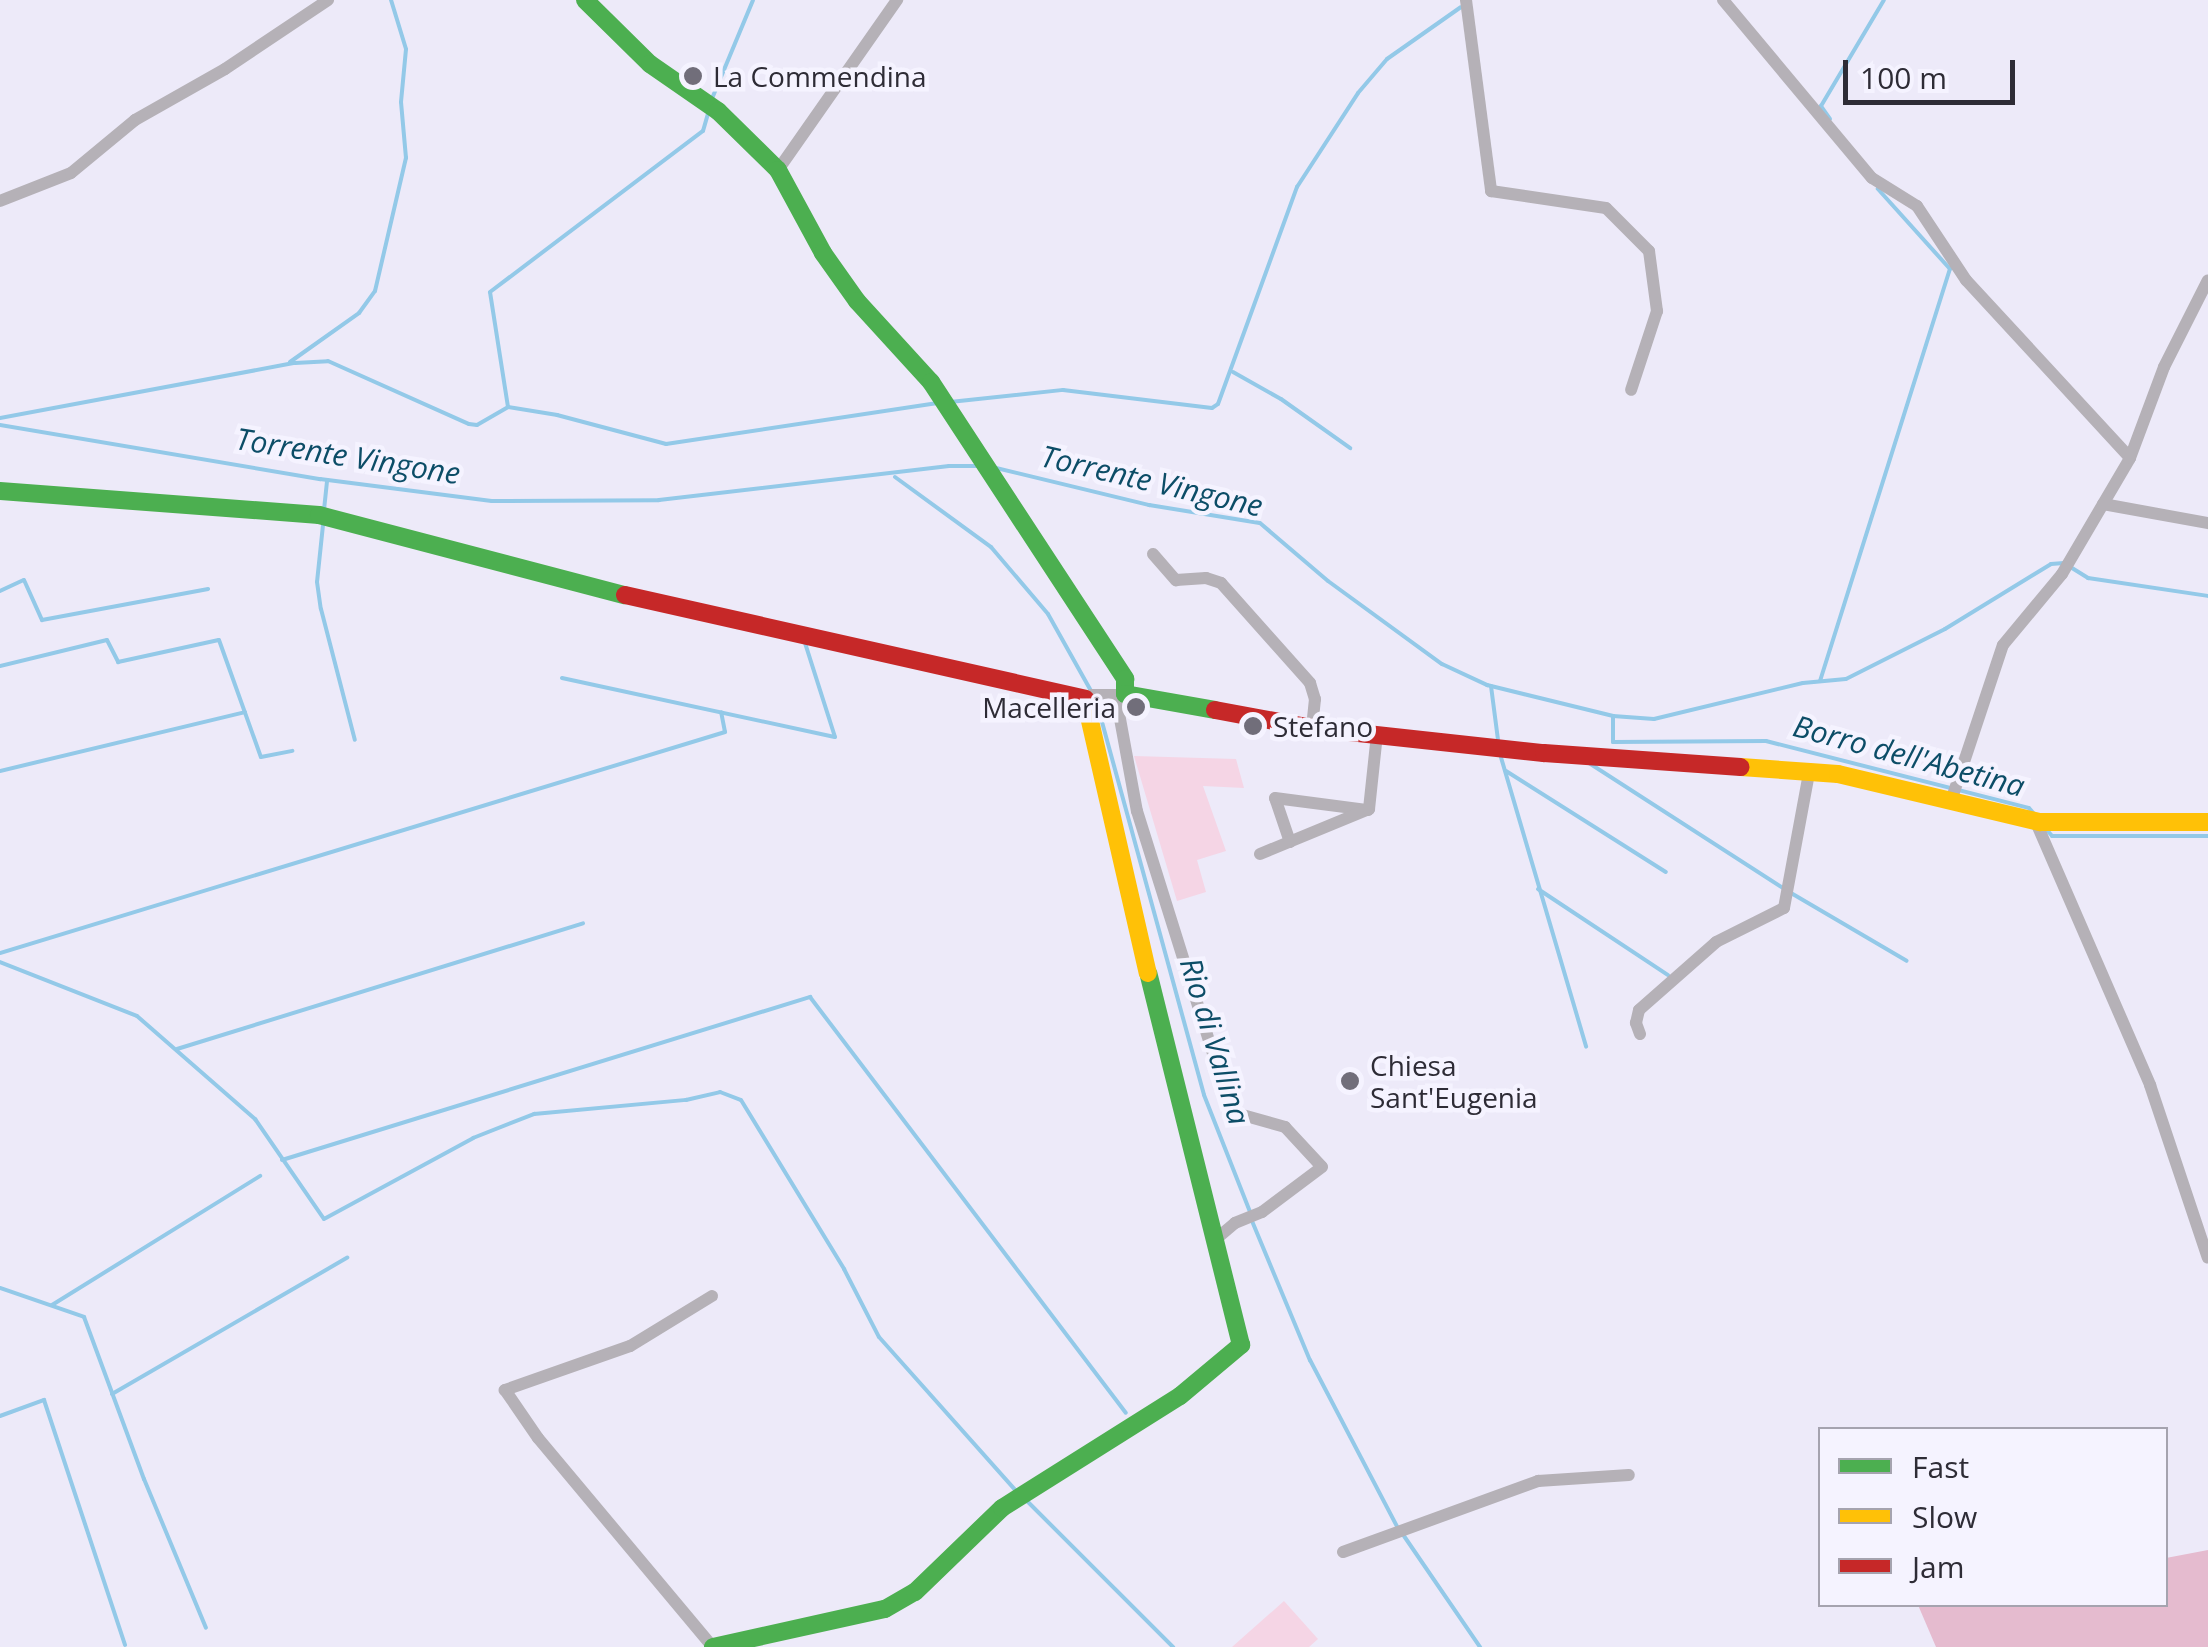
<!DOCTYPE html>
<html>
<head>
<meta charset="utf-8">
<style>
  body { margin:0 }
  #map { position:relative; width:2208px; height:1647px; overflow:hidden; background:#edeaf9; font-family:"Open Sans",sans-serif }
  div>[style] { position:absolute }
  .green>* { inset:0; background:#f5d5e5 }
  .forest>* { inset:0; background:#e5bbcf }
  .stream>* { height:4px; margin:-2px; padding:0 2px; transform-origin:2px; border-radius:2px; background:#93c9e8 }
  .street>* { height:12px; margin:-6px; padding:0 6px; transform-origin:6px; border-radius:6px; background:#b5b1b7 }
  .fast>* { height:18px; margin:-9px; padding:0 9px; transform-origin:9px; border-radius:9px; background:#4caf50 }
  .slow>* { height:18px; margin:-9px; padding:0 9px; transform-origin:9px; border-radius:9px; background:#ffc107 }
  .jam>* { height:18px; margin:-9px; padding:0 9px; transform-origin:9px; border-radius:9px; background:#c62828 }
  .dots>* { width:28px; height:28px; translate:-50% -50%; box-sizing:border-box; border:5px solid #f5f3ff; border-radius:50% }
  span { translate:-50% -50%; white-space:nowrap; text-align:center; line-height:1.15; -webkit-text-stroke:9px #f5f3ff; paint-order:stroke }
  .poi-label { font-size:28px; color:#2e2c36 }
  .left { translate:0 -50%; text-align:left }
  .right { translate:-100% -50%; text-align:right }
  .water-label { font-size:30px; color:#0c4d67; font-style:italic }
  .legend { position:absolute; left:1818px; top:1427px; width:350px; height:180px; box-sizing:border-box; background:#f5f3ff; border:2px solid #a5a3af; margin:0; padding:12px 18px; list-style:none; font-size:30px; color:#2e2c36 }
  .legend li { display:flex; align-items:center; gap:20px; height:50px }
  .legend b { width:50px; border:2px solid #a5a3af }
  .scale { position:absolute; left:1843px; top:60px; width:172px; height:45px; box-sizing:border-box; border:5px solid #2e2c36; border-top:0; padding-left:12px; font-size:30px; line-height:35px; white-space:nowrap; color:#2e2c36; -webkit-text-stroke:8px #f5f3ff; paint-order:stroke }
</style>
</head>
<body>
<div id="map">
  <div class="green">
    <i style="clip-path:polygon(1134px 756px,1236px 759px,1244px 788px,1203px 786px,1226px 851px,1197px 860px,1206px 892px,1177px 901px)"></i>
    <i style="clip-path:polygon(1284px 1601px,1318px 1639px,1309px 1647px,1232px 1647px)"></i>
  </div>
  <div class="forest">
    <i style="clip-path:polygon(2208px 1550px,2208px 1647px,1936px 1647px,1918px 1605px,2166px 1604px,2166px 1558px)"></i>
  </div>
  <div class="stream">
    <i style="left:711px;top:101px;width:109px;rotate:-67.4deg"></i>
    <i style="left:1830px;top:119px;width:16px;rotate:-125deg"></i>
    <i style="left:1821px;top:106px;width:123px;rotate:-59.3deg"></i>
    <i style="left:290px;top:362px;width:85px;rotate:-35.4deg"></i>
    <i style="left:359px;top:313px;width:27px;rotate:-54deg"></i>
    <i style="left:375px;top:291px;width:137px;rotate:-76.9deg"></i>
    <i style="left:406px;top:158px;width:56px;rotate:-95.1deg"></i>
    <i style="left:401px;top:102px;width:53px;rotate:-84.6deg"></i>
    <i style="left:406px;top:49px;width:51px;rotate:-107deg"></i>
    <i style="left:1233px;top:372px;width:55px;rotate:29.4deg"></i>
    <i style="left:1281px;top:399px;width:85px;rotate:35.4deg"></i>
    <i style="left:950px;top:402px;width:114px;rotate:-6.1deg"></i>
    <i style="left:1063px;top:390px;width:150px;rotate:6.9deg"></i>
    <i style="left:1212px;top:408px;width:7px;rotate:-34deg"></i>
    <i style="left:1218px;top:404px;width:231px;rotate:-70deg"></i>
    <i style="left:1297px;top:187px;width:112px;rotate:-57deg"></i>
    <i style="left:1358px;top:93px;width:45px;rotate:-49.5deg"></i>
    <i style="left:1387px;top:59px;width:90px;rotate:-35.1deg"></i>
    <i style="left:508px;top:407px;width:116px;rotate:-98.9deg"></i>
    <i style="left:490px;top:292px;width:267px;rotate:-37.1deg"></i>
    <i style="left:703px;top:131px;width:22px;rotate:-74deg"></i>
    <i style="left:0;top:418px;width:300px;rotate:-10.6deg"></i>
    <i style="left:295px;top:363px;width:33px;rotate:-3deg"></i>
    <i style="left:328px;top:361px;width:154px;rotate:24.1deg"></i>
    <i style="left:469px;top:424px;width:8px;rotate:7deg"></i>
    <i style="left:477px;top:425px;width:36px;rotate:-30deg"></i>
    <i style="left:508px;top:407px;width:50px;rotate:9.3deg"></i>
    <i style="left:557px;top:415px;width:113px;rotate:14.9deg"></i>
    <i style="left:666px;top:444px;width:273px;rotate:-8.6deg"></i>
    <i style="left:0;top:425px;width:325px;rotate:9.6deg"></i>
    <i style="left:320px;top:479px;width:173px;rotate:7.3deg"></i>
    <i style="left:492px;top:501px;width:167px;rotate:-0.3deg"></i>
    <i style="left:659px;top:500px;width:292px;rotate:-6.7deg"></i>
    <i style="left:949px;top:466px;width:28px"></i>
    <i style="left:992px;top:467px;width:162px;rotate:13.6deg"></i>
    <i style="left:1149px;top:505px;width:112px;rotate:9.2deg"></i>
    <i style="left:1260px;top:523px;width:89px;rotate:40.5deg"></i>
    <i style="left:1328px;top:581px;width:141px;rotate:36.1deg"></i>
    <i style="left:1442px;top:664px;width:50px;rotate:25deg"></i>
    <i style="left:1487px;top:685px;width:130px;rotate:13.8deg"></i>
    <i style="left:1613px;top:716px;width:41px;rotate:4.2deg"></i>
    <i style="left:1654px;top:719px;width:153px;rotate:-13.6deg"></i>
    <i style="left:1803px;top:683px;width:43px;rotate:-5.3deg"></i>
    <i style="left:1846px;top:679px;width:111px;rotate:-26.8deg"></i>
    <i style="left:1945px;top:629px;width:124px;rotate:-31.5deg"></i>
    <i style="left:2051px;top:564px;width:13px;rotate:-4deg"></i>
    <i style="left:895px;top:477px;width:119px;rotate:36.1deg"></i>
    <i style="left:991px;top:547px;width:88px;rotate:49.6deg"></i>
    <i style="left:1048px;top:614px;width:88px;rotate:60.8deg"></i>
    <i style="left:324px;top:510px;width:30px;rotate:-84deg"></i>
    <i style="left:323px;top:525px;width:57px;rotate:96deg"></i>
    <i style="left:317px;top:582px;width:27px;rotate:82deg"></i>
    <i style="left:321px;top:609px;width:135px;rotate:75.5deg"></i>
    <i style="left:2072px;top:568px;width:19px;rotate:32deg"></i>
    <i style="left:2088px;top:578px;width:121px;rotate:8.5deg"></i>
    <i style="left:0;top:591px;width:26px;rotate:-25deg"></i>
    <i style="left:24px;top:580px;width:44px;rotate:65.8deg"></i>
    <i style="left:42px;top:620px;width:169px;rotate:-10.6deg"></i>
    <i style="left:0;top:666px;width:110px;rotate:-13.7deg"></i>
    <i style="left:107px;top:640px;width:25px;rotate:63deg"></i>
    <i style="left:118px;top:662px;width:103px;rotate:-12.3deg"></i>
    <i style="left:219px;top:640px;width:124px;rotate:70.3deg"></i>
    <i style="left:261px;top:757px;width:32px;rotate:-11deg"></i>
    <i style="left:562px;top:678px;width:279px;rotate:12.2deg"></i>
    <i style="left:835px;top:737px;width:99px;rotate:-107.7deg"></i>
    <i style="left:1820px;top:681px;width:432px;rotate:-72.5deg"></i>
    <i style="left:1950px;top:269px;width:108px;rotate:-132deg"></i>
    <i style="left:1491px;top:686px;width:54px;rotate:82.6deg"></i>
    <i style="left:1096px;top:700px;width:409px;rotate:74.7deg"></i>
    <i style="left:1204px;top:1095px;width:126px;rotate:68.5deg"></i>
    <i style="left:1613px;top:716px;width:26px;rotate:90deg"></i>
    <i style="left:1613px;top:742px;width:153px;rotate:-0.4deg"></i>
    <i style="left:1766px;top:741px;width:271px;rotate:14.3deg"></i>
    <i style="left:2029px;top:808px;width:8px;rotate:50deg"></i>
    <i style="left:1500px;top:754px;width:305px;rotate:73.6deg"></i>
    <i style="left:1589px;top:763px;width:231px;rotate:32.8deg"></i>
    <i style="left:0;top:771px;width:252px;rotate:-13.5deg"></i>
    <i style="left:1506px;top:771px;width:189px;rotate:32.3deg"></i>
    <i style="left:2046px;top:829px;width:9px;rotate:49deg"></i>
    <i style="left:2052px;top:836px;width:156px"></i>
    <i style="left:1538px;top:889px;width:156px;rotate:33.5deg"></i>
    <i style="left:1791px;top:893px;width:134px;rotate:30.4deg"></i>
    <i style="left:0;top:953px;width:758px;rotate:-16.95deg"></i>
    <i style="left:725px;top:732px;width:20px;rotate:-101deg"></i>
    <i style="left:0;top:962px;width:147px;rotate:21.5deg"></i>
    <i style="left:137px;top:1016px;width:157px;rotate:41.1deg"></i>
    <i style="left:255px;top:1119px;width:121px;rotate:55.4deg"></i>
    <i style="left:324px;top:1219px;width:170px;rotate:-28.5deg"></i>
    <i style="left:473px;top:1138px;width:66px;rotate:-21.5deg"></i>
    <i style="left:534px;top:1114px;width:153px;rotate:-5.3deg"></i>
    <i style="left:686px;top:1100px;width:35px;rotate:-13deg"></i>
    <i style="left:720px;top:1092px;width:22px;rotate:21deg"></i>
    <i style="left:741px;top:1100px;width:198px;rotate:58.6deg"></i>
    <i style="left:844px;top:1269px;width:76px;rotate:62.8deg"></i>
    <i style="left:879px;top:1337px;width:208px;rotate:48.3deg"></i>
    <i style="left:177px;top:1049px;width:425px;rotate:-17.2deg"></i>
    <i style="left:282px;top:1160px;width:553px;rotate:-17.16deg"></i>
    <i style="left:810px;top:997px;width:522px;rotate:52.78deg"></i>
    <i style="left:1252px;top:1221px;width:151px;rotate:67.4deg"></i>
    <i style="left:1310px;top:1360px;width:190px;rotate:62.4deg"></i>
    <i style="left:0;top:1288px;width:89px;rotate:19deg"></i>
    <i style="left:84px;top:1317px;width:173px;rotate:69.7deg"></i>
    <i style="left:144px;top:1479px;width:161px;rotate:67.4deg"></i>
    <i style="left:52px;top:1305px;width:245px;rotate:-31.8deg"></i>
    <i style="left:112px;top:1394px;width:272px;rotate:-30.1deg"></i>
    <i style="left:0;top:1416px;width:47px;rotate:-20deg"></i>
    <i style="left:44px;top:1400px;width:258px;rotate:71.7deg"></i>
    <i style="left:1024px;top:1498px;width:211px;rotate:45deg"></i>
    <i style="left:1404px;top:1536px;width:135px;rotate:55.6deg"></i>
  </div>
  <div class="street">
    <i style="left:1466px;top:0;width:193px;rotate:82.5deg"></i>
    <i style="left:1491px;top:191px;width:116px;rotate:8.4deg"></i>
    <i style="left:1606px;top:208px;width:61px;rotate:45deg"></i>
    <i style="left:1649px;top:251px;width:61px;rotate:82.4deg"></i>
    <i style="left:1657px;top:311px;width:83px;rotate:108.2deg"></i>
    <i style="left:1723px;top:0;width:232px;rotate:50.1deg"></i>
    <i style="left:1872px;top:178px;width:53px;rotate:31.9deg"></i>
    <i style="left:1917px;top:206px;width:89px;rotate:56.5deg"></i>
    <i style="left:1966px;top:280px;width:242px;rotate:47.3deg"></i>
    <i style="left:778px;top:170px;width:208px;rotate:-55deg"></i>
    <i style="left:0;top:201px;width:76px;rotate:-21.5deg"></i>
    <i style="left:71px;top:173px;width:83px;rotate:-39.6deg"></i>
    <i style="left:135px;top:120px;width:103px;rotate:-29.5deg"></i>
    <i style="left:225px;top:69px;width:124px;rotate:-33.8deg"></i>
    <i style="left:2103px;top:504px;width:107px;rotate:10.3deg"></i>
    <i style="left:1153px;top:554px;width:35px;rotate:49deg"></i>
    <i style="left:1176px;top:580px;width:30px;rotate:-4deg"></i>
    <i style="left:1206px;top:578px;width:16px;rotate:18deg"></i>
    <i style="left:1221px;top:583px;width:134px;rotate:48.3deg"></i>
    <i style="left:1310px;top:683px;width:17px;rotate:73deg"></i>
    <i style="left:1315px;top:699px;width:29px;rotate:96deg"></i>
    <i style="left:1091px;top:695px;width:32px"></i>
    <i style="left:1116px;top:697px;width:116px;rotate:79.6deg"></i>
    <i style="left:1137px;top:811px;width:305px;rotate:72.6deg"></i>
    <i style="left:1228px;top:1102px;width:16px;rotate:47deg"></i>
    <i style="left:1239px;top:1114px;width:48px;rotate:15.8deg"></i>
    <i style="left:1285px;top:1127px;width:54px;rotate:47.2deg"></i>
    <i style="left:1322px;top:1167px;width:75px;rotate:143.1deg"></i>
    <i style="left:1262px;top:1212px;width:29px;rotate:158deg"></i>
    <i style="left:1235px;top:1223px;width:23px;rotate:140deg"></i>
    <i style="left:1951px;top:801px;width:164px;rotate:-71.6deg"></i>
    <i style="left:2003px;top:645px;width:92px;rotate:-50.3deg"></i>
    <i style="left:2062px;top:574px;width:134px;rotate:-59.6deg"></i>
    <i style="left:2130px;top:458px;width:97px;rotate:-69.5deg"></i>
    <i style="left:2164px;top:367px;width:97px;rotate:-63.2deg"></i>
    <i style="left:2035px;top:820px;width:289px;rotate:66.5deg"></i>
    <i style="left:2150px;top:1085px;width:182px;rotate:71.5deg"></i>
    <i style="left:1290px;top:842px;width:46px;rotate:-108.8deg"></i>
    <i style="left:1275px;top:798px;width:94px;rotate:7.4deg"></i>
    <i style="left:1260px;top:854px;width:118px;rotate:-22.4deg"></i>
    <i style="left:1369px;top:809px;width:75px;rotate:-83.9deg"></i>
    <i style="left:1640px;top:1034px;width:12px;rotate:-110deg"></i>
    <i style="left:1636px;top:1023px;width:13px;rotate:-77deg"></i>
    <i style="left:1639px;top:1010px;width:103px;rotate:-41.4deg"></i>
    <i style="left:1716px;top:942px;width:76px;rotate:-26.6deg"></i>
    <i style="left:1784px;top:908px;width:137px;rotate:-79.5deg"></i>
    <i style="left:712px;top:1296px;width:96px;rotate:148.6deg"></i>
    <i style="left:630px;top:1346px;width:133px;rotate:160.6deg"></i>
    <i style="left:505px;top:1390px;width:58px;rotate:55.5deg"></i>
    <i style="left:538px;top:1438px;width:273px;rotate:50.1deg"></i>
    <i style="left:1343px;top:1552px;width:208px;rotate:-20deg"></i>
    <i style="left:1538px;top:1481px;width:91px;rotate:-3.8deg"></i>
  </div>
  <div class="fast">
    <i style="left:585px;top:0;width:91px;rotate:44.6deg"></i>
    <i style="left:650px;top:64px;width:83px;rotate:34.7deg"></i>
    <i style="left:718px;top:111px;width:84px;rotate:44.5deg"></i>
    <i style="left:778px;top:170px;width:94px;rotate:61.5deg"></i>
    <i style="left:823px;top:253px;width:59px;rotate:54.7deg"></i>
    <i style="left:857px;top:301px;width:110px;rotate:47.6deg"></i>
    <i style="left:931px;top:382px;width:355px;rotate:56.8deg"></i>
    <i style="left:1125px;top:679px;width:15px;rotate:90deg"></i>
    <i style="left:1125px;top:694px;width:91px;rotate:10.1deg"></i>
    <i style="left:0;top:491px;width:320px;rotate:4.3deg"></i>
    <i style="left:319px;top:515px;width:316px;rotate:14.7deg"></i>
    <i style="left:713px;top:1647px;width:176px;rotate:-12.5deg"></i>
    <i style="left:885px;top:1609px;width:34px;rotate:-30deg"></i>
    <i style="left:915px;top:1592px;width:121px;rotate:-44deg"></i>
    <i style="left:1002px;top:1508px;width:210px;rotate:-32.2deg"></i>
    <i style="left:1180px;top:1396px;width:80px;rotate:-39.9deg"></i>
    <i style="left:1241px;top:1345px;width:383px;rotate:-104deg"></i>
  </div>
  <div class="slow">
    <i style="left:1085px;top:699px;width:281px;rotate:77.1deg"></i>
    <i style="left:1741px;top:767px;width:97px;rotate:4.1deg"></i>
    <i style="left:1838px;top:774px;width:208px;rotate:13.4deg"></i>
    <i style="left:2040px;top:822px;width:168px"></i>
  </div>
  <div class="jam">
    <i style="left:625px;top:595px;width:472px;rotate:12.7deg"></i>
    <i style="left:1215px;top:710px;width:99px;rotate:10.5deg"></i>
    <i style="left:1312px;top:728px;width:233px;rotate:6.2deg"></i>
    <i style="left:1544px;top:753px;width:197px;rotate:4.1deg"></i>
  </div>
  <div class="dots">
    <i style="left:693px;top:76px;background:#716e7a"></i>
    <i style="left:1136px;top:707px;background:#716e7a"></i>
    <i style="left:1253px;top:726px;background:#716e7a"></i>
    <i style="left:1350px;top:1081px;background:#716e7a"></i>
  </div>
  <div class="poi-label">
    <span class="left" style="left:713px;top:76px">La Commendina</span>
    <span class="right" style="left:1116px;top:707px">Macelleria</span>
    <span class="left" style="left:1273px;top:726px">Stefano</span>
    <span class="left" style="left:1370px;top:1081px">Chiesa<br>Sant'Eugenia</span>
  </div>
  <div class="water-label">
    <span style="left:348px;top:456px;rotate:9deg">Torrente Vingone</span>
    <span style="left:1152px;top:481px;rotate:13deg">Torrente Vingone</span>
    <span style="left:1909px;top:756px;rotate:15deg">Borro dell'Abetina</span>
    <span style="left:1215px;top:1041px;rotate:73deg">Rio di Vallina</span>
  </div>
  <ul class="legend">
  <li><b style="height:12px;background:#4caf50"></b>Fast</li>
  <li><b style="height:12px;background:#ffc107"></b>Slow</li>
  <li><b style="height:12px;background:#c62828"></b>Jam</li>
  </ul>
  <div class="scale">100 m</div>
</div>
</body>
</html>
